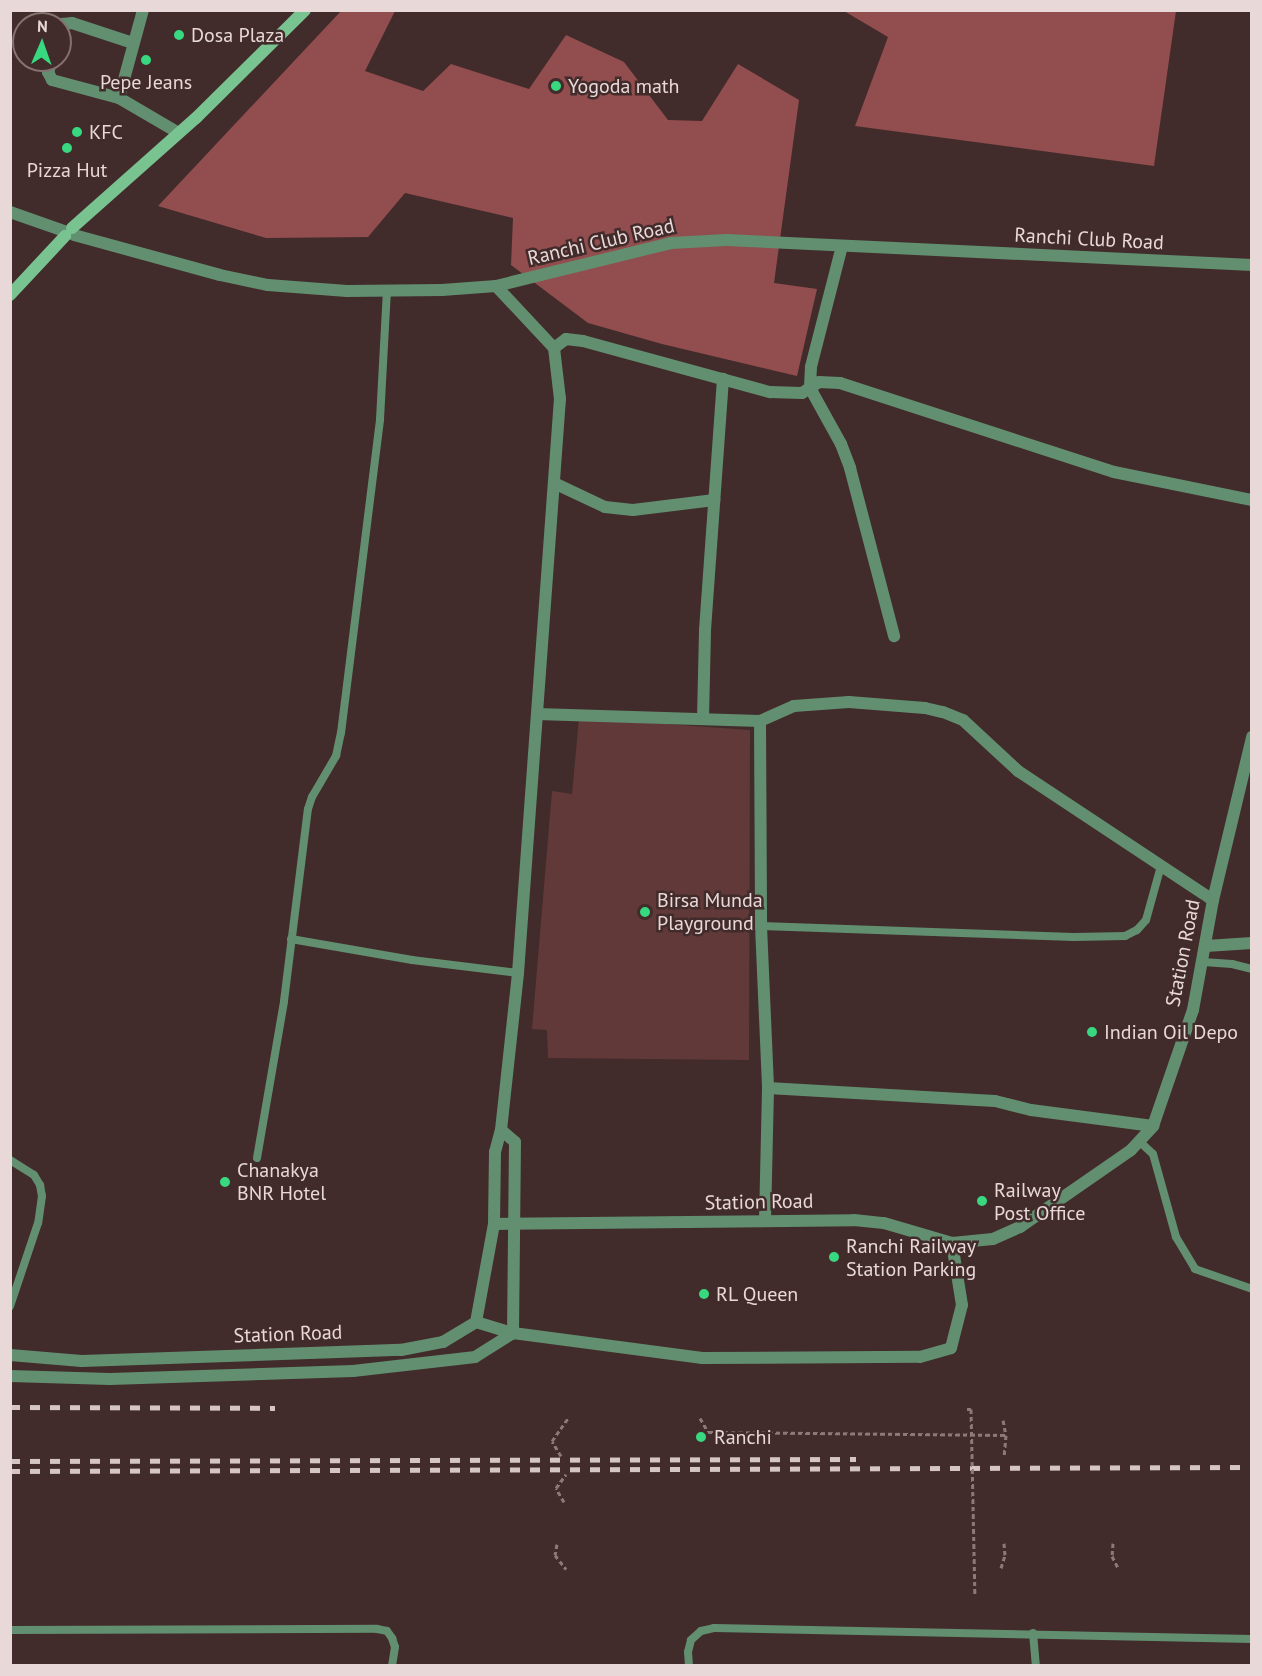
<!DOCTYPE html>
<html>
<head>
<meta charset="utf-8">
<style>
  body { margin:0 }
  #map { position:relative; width:1262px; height:1676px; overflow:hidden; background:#422b2b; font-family:"PT Sans",sans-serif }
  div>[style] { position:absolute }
  .green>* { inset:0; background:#623939 }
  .forest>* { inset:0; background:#924d4e }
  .path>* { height:3px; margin-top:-1.5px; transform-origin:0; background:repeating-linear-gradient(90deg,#8c7978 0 4.5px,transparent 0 7.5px) }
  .service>* { height:8px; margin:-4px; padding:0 4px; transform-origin:4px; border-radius:4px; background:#628f70 }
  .minor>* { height:12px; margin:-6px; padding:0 6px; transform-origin:6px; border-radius:6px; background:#628f70 }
  .tertiary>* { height:12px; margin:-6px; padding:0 6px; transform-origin:6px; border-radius:6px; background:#628f70 }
  .secondary>* { height:12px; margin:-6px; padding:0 6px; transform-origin:6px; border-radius:6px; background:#79c391 }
  .rail>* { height:4.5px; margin-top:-2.25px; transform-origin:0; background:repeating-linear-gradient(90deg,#d5c5c4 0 10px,transparent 0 20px) }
  .path-bridge>* { height:3px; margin-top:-1.5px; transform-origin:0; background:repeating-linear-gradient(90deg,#8c7978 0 4.5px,transparent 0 7.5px) }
  .dots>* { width:16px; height:16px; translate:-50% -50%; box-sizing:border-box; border:3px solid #422b2b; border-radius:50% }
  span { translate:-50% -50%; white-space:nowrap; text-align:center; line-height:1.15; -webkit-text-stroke:5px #422b2b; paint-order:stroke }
  .poi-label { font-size:20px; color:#e8d9d8 }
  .left { translate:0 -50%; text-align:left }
  .street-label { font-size:20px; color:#e8d9d8 }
  .frame { position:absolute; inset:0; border:12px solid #e8d9d8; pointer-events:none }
  .north { position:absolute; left:12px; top:12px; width:60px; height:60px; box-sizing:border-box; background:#422b2b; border:2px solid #847170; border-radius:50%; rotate:2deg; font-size:16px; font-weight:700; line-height:24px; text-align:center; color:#e8d9d8 }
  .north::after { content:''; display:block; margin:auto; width:21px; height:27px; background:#38d880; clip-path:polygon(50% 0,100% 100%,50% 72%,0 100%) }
</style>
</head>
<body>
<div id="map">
  <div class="green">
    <i style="clip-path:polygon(579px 718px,750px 730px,749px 1060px,548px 1058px,547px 1030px,532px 1029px,552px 791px,572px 794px)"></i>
  </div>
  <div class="forest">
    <i style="clip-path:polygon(341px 11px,395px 11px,365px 71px,423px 91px,451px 64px,529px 89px,566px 35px,624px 62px,668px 120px,702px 121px,738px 64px,799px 100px,774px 283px,817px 289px,797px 376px,662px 344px,588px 323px,511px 265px,513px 218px,405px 193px,368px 237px,266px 238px,158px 206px)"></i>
    <i style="clip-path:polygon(844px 11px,1176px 11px,1154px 166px,855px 126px,888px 37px)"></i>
  </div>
  <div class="path">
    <i style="left:700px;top:1418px;width:16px;rotate:60deg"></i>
    <i style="left:708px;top:1432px;width:298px;rotate:0.6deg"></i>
    <i style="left:1003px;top:1420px;width:15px;rotate:79deg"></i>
    <i style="left:1006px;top:1435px;width:22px;rotate:95deg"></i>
    <i style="left:561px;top:1456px;width:17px;rotate:-121deg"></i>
    <i style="left:552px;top:1441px;width:29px;rotate:-55deg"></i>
    <i style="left:564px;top:1502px;width:16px;rotate:-120deg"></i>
    <i style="left:556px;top:1488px;width:17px;rotate:-54deg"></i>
    <i style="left:1113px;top:1543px;width:13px;rotate:94deg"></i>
    <i style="left:1112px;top:1556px;width:13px;rotate:63deg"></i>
    <i style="left:557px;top:1544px;width:11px;rotate:100deg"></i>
    <i style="left:555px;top:1555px;width:18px;rotate:52deg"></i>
    <i style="left:1001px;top:1568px;width:14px;rotate:-73deg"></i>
    <i style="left:1005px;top:1555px;width:12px;rotate:-95deg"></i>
  </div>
  <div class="service">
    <i style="left:761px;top:926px;width:313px;rotate:2deg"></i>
    <i style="left:1074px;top:937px;width:51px;rotate:-1.1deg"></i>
    <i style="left:1125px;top:936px;width:13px;rotate:-27deg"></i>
    <i style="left:1137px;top:930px;width:13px;rotate:-48deg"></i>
    <i style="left:1146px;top:920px;width:56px;rotate:-74.5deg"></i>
    <i style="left:291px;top:939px;width:123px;rotate:9.8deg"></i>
    <i style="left:412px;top:960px;width:107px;rotate:7deg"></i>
    <i style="left:1203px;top:962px;width:29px;rotate:4deg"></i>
    <i style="left:1232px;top:964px;width:21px;rotate:14deg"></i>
    <i style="left:1139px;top:1141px;width:19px;rotate:43deg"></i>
    <i style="left:1153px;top:1154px;width:86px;rotate:74.5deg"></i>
    <i style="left:1176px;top:1237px;width:37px;rotate:59deg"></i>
    <i style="left:1195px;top:1269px;width:60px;rotate:19.3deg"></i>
    <i style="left:257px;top:1158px;width:159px;rotate:-80.2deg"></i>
    <i style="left:284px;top:1001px;width:193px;rotate:-82.9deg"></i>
    <i style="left:308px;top:809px;width:13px;rotate:-72deg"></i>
    <i style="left:312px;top:797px;width:48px;rotate:-59.7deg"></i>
    <i style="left:336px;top:756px;width:24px;rotate:-78deg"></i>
    <i style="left:341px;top:733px;width:316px;rotate:-82.9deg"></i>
    <i style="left:380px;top:419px;width:128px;rotate:-86.9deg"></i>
    <i style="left:10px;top:1160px;width:28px;rotate:32deg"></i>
    <i style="left:34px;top:1175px;width:12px;rotate:59deg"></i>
    <i style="left:40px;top:1185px;width:11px;rotate:80deg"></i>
    <i style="left:42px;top:1196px;width:27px;rotate:98deg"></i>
    <i style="left:38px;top:1223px;width:88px;rotate:108.6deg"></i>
    <i style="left:10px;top:1630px;width:367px;rotate:-0.2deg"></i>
    <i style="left:377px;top:1629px;width:10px;rotate:11deg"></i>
    <i style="left:387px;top:1631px;width:9px;rotate:54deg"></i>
    <i style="left:392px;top:1638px;width:9px;rotate:72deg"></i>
    <i style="left:395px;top:1647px;width:19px;rotate:99deg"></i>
    <i style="left:1033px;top:1633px;width:33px;rotate:85deg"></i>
    <i style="left:689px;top:1666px;width:14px;rotate:-94deg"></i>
    <i style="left:688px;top:1652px;width:12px;rotate:-76deg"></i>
    <i style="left:691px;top:1640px;width:13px;rotate:-42deg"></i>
    <i style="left:701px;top:1631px;width:13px;rotate:-13deg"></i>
    <i style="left:714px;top:1628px;width:538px;rotate:1.17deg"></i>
  </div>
  <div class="minor">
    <i style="left:143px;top:10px;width:91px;rotate:105.3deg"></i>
    <i style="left:119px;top:98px;width:69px;rotate:30.3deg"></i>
    <i style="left:60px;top:29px;width:6px;rotate:-59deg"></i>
    <i style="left:63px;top:24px;width:9px;rotate:-6deg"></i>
    <i style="left:72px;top:23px;width:64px;rotate:18.2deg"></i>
    <i style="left:52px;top:60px;width:13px;rotate:108deg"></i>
    <i style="left:48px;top:72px;width:9px;rotate:63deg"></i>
    <i style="left:52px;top:80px;width:69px;rotate:15deg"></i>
    <i style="left:842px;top:246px;width:125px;rotate:104.4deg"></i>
    <i style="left:811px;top:367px;width:21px;rotate:93deg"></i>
    <i style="left:810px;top:388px;width:64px;rotate:61deg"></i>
    <i style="left:841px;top:444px;width:26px;rotate:69deg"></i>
    <i style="left:850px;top:468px;width:174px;rotate:75.3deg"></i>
    <i style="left:554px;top:348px;width:15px;rotate:-37deg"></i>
    <i style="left:566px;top:339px;width:17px;rotate:7deg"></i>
    <i style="left:583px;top:341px;width:194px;rotate:15.3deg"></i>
    <i style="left:770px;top:392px;width:32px;rotate:2deg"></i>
    <i style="left:802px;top:393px;width:20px;rotate:-33deg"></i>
    <i style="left:819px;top:382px;width:21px;rotate:3deg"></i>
    <i style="left:840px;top:383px;width:288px;rotate:18deg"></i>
    <i style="left:1114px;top:472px;width:141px;rotate:11.5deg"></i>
    <i style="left:554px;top:483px;width:56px;rotate:25.2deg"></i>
    <i style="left:605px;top:507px;width:28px;rotate:6deg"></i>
    <i style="left:633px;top:510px;width:82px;rotate:-7deg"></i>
    <i style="left:537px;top:714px;width:223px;rotate:1.8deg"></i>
    <i style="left:760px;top:721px;width:37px;rotate:-24deg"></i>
    <i style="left:794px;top:706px;width:55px;rotate:-4.2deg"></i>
    <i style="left:849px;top:702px;width:76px;rotate:4.5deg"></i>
    <i style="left:925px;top:708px;width:18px;rotate:13deg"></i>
    <i style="left:943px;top:712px;width:22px;rotate:22deg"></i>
    <i style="left:963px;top:720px;width:75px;rotate:42.8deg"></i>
    <i style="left:1018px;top:771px;width:234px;rotate:33.5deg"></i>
    <i style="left:703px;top:719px;width:89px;rotate:-88.7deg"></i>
    <i style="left:705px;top:630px;width:252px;rotate:-85.9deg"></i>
    <i style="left:760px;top:721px;width:205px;rotate:89.7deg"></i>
    <i style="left:761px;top:926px;width:162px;rotate:87.5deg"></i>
    <i style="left:768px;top:1088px;width:227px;rotate:3.3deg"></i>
    <i style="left:995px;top:1101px;width:37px;rotate:14deg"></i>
    <i style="left:1031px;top:1110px;width:123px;rotate:7.5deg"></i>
    <i style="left:1206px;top:946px;width:46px;rotate:-3.7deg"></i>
    <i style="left:765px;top:1221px;width:133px;rotate:-88.7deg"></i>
  </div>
  <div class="tertiary">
    <i style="left:10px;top:212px;width:57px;rotate:19.4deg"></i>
    <i style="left:74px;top:235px;width:151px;rotate:15.3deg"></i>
    <i style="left:220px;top:275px;width:49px;rotate:11.8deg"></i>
    <i style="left:268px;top:285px;width:79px;rotate:4.3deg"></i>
    <i style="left:347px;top:291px;width:95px;rotate:-0.6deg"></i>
    <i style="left:442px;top:290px;width:54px;rotate:-4.2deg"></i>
    <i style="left:496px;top:286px;width:180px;rotate:-13.8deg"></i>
    <i style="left:671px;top:243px;width:55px;rotate:-3.1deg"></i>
    <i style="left:726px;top:240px;width:527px;rotate:2.72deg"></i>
    <i style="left:494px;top:1224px;width:72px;rotate:-89.2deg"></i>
    <i style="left:495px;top:1152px;width:23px;rotate:-75deg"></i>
    <i style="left:501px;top:1130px;width:158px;rotate:-83.8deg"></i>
    <i style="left:518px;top:973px;width:576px;rotate:-85.82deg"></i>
    <i style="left:560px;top:399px;width:51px;rotate:-96.7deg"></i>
    <i style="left:554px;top:348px;width:85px;rotate:-133.1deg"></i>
    <i style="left:476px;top:1322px;width:39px;rotate:17deg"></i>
    <i style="left:513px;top:1333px;width:191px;rotate:7.5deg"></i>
    <i style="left:702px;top:1358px;width:218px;rotate:-0.3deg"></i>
    <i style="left:920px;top:1357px;width:32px;rotate:-16deg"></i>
    <i style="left:951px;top:1348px;width:44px;rotate:-75.7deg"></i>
    <i style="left:962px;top:1305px;width:63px;rotate:-99.2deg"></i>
    <i style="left:10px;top:1355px;width:72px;rotate:4.8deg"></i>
    <i style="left:82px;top:1361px;width:319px;rotate:-2deg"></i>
    <i style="left:401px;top:1350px;width:43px;rotate:-10.8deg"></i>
    <i style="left:443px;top:1342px;width:39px;rotate:-31deg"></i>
    <i style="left:476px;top:1322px;width:100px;rotate:-79.6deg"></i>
    <i style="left:494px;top:1224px;width:360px;rotate:-0.6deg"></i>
    <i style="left:854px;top:1220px;width:30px;rotate:6deg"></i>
    <i style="left:884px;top:1223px;width:71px;rotate:16.4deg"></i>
    <i style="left:952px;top:1243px;width:41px;rotate:-5.6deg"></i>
    <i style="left:993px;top:1239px;width:30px;rotate:-24deg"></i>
    <i style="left:1020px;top:1227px;width:135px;rotate:-34.7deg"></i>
    <i style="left:1131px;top:1150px;width:33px;rotate:-47deg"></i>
    <i style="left:1153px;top:1126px;width:123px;rotate:-71deg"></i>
    <i style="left:1193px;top:1010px;width:112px;rotate:-79.7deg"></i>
    <i style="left:1213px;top:900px;width:168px;rotate:-76.5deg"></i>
    <i style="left:10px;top:1376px;width:100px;rotate:1.7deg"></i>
    <i style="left:110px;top:1379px;width:243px;rotate:-1.9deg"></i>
    <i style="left:353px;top:1371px;width:123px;rotate:-6.5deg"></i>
    <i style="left:475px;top:1357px;width:45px;rotate:-32.3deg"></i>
    <i style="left:513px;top:1333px;width:191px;rotate:-89.4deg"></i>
    <i style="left:515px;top:1142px;width:18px;rotate:-139deg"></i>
  </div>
  <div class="secondary">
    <i style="left:72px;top:228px;width:166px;rotate:-41.6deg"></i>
    <i style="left:196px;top:118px;width:153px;rotate:-44.7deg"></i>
    <i style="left:10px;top:295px;width:81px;rotate:-47deg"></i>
  </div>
  <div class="rail">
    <i style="left:10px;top:1407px;width:265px;rotate:0.2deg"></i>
    <i style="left:10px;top:1461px;width:846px;rotate:-0.14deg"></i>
    <i style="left:10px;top:1471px;width:1242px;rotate:-0.18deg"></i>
  </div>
  <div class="path-bridge">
    <i style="left:967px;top:1409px;width:4px"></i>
    <i style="left:971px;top:1409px;width:185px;rotate:88.8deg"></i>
  </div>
  <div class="dots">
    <i style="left:179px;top:35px;background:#38d880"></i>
    <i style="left:146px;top:60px;background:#38d880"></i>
    <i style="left:556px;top:86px;background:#38d880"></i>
    <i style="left:77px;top:132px;background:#38d880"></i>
    <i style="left:67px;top:148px;background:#38d880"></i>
    <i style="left:645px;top:912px;background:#38d880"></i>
    <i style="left:1092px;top:1032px;background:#38d880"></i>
    <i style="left:225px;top:1182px;background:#38d880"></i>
    <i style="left:982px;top:1201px;background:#38d880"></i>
    <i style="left:834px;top:1257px;background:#38d880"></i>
    <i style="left:704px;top:1294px;background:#38d880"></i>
    <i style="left:701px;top:1437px;background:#38d880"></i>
  </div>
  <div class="poi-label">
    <span class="left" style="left:191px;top:35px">Dosa Plaza</span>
    <span style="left:146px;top:82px">Pepe Jeans</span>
    <span class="left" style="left:568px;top:86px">Yogoda math</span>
    <span class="left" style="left:89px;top:132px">KFC</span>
    <span style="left:67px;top:170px">Pizza Hut</span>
    <span class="left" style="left:657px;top:912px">Birsa Munda<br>Playground</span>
    <span class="left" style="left:1104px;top:1032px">Indian Oil Depo</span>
    <span class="left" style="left:237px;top:1182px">Chanakya<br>BNR Hotel</span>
    <span class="left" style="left:994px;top:1202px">Railway<br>Post Office</span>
    <span class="left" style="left:846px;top:1258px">Ranchi Railway<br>Station Parking</span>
    <span class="left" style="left:716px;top:1294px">RL Queen</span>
    <span class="left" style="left:714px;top:1437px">Ranchi</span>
  </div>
  <div class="street-label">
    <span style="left:1089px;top:239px;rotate:3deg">Ranchi Club Road</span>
    <span style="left:601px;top:242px;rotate:-13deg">Ranchi Club Road</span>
    <span style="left:1183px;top:953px;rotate:-79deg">Station Road</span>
    <span style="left:759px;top:1202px;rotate:-1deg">Station Road</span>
    <span style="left:288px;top:1334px;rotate:-2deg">Station Road</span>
  </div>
  <div class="frame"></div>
  <div class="north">N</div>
</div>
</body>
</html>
